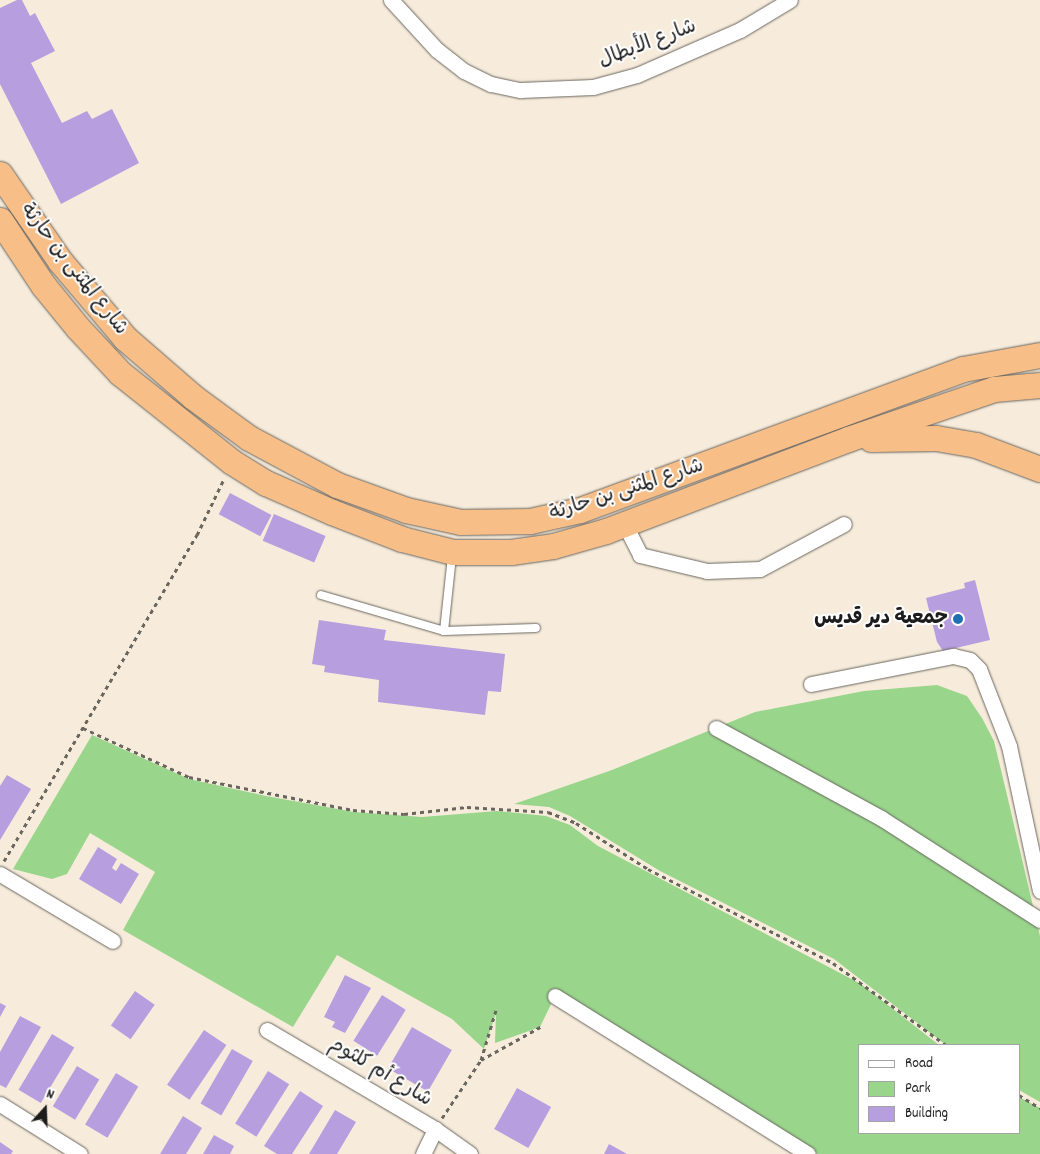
<!DOCTYPE html>
<html>
<head>
<meta charset="utf-8">
<style>
  body { margin:0 }
  #map { position:relative; width:1040px; height:1154px; overflow:hidden; background:#f7ecdb; font-family:Dekko,"Playpen Sans Arabic",sans-serif }
  div>[style] { position:absolute }
  .green>* { inset:0; background:#99d68b }
  .building>* { inset:0; background:#b69edf; transform-origin:0 0 }
  .path>* { height:3px; margin-top:-1.5px; transform-origin:0; background:repeating-linear-gradient(90deg,#69655f 0 4px,transparent 0 8px) }
  .roads { filter:drop-shadow(0 0 1px #69655f) drop-shadow(0 0 1px #69655f) }
  .service>* { height:8px; margin:-4px; padding:0 4px; transform-origin:4px; border-radius:4px; background:#fff }
  .minor>* { height:15px; margin:-7.5px; padding:0 7.5px; transform-origin:7.5px; border-radius:7.5px; background:#fff }
  .trunk>* { height:25px; margin:-12.5px; padding:0 12.5px; transform-origin:12.5px; border-radius:12.5px; background:#f7be87 }
  .dots>* { width:14px; height:14px; translate:-50% -50%; box-sizing:border-box; border:2px solid #fff; border-radius:50% }
  span { translate:-50% -50%; white-space:nowrap; text-align:center; line-height:1.15; -webkit-text-stroke:4px #fff; paint-order:stroke }
  .street-label { font-size:20px; color:#1c1c1c }
  .poi-label { font-size:20px; color:#1c1c1c; font-weight:700 }
  .right { translate:-100% -50%; text-align:right }
  .legend { position:absolute; left:858px; top:1044px; width:162px; height:90px; box-sizing:border-box; background:#fff; border:1px solid #a4a4a4; margin:0; padding:6px 9px; list-style:none; font-size:15px; color:#1c1c1c }
  .legend li { display:flex; align-items:center; gap:10px; height:25px }
  .legend b { width:25px; border:1px solid #a4a4a4 }
  .north { position:absolute; left:20px; top:1084px; width:50px; height:50px; -webkit-text-stroke:4px #fff; paint-order:stroke; rotate:20deg; font-size:14px; font-weight:700; line-height:20px; text-align:center; color:#1c1c1c }
  .north::after { content:''; display:block; margin:auto; width:18px; height:22px; background:#1c1c1c; clip-path:polygon(50% 0,100% 100%,50% 72%,0 100%) }
</style>
</head>
<body>
<div id="map">
  <div class="green">
    <i style="clip-path:polygon(937px 685px,967px 696px,982px 718px,994px 741px,1007px 795px,1040px 936px,1040px 1102px,1019px 1090px,1019px 1045px,946px 1045px,834px 959px,660px 871px,570px 816px,549px 807px,514px 804px,612px 770px,755px 712px,864px 691px)"></i>
    <i style="clip-path:polygon(92px 735px,189px 779px,266px 796px,354px 812px,422px 817px,497px 811px,546px 816px,570px 825px,598px 846px,861px 984px,939px 1045px,859px 1045px,859px 1133px,1019px 1133px,1019px 1097px,1040px 1108px,1040px 1154px,818px 1154px,664px 1057px,555px 996px,540px 1027px,495px 1043px,496px 1013px,484px 1049px,452px 1019px,337px 955px,293px 1027px,123px 930px,155px 872px,90px 833px,67px 874px,52px 879px,13px 869px)"></i>
  </div>
  <div class="building">
    <i style="clip-path:polygon(17px 0,22px 0,30px 16px,35px 13px,55px 51px,31px 63px,62px 123px,87px 111px,92px 119px,112px 109px,139px 163px,61px 204px,0 84px,0 8px)"></i>
    <i style="left:230px;top:493px;width:47px;height:24px;rotate:28deg"></i>
    <i style="left:274px;top:514px;width:56px;height:29px;rotate:23deg"></i>
    <i style="clip-path:polygon(975px 580px,990px 640px,943px 651px,937px 642px,926px 598px,965px 588px,964px 583px)"></i>
    <i style="clip-path:polygon(319px 620px,386px 630px,384px 640px,505px 654px,501px 692px,488px 691px,485px 715px,378px 702px,379px 680px,324px 672px,325px 666px,312px 664px)"></i>
    <i style="clip-path:polygon(7px 775px,31px 789px,0 840px,0 786px)"></i>
    <i style="clip-path:polygon(98px 847px,117px 859px,112px 868px,116px 871px,121px 863px,139px 874px,121px 904px,79px 879px)"></i>
    <i style="clip-path:polygon(345px 975px,371px 988px,345px 1033px,332px 1027px,335px 1022px,324px 1017px)"></i>
    <i style="left:135px;top:991px;width:24px;height:42px;rotate:35deg"></i>
    <i style="left:382px;top:995px;width:28px;height:54px;rotate:32deg"></i>
    <i style="clip-path:polygon(0 1003px,6px 1006px,0 1017px)"></i>
    <i style="clip-path:polygon(20px 1016px,41px 1027px,6px 1088px,0 1085px,0 1052px)"></i>
    <i style="left:412px;top:1027px;width:46px;height:48px;rotate:30deg"></i>
    <i style="left:204px;top:1030px;width:27px;height:66px;rotate:34deg"></i>
    <i style="left:52px;top:1034px;width:26px;height:65px;rotate:31deg"></i>
    <i style="left:232px;top:1049px;width:24px;height:63px;rotate:30deg"></i>
    <i style="left:77px;top:1066px;width:26px;height:47px;rotate:31deg"></i>
    <i style="left:268px;top:1071px;width:25px;height:62px;rotate:32deg"></i>
    <i style="left:116px;top:1073px;width:26px;height:60px;rotate:31deg"></i>
    <i style="left:517px;top:1088px;width:39px;height:47px;rotate:29deg"></i>
    <i style="clip-path:polygon(300px 1091px,323px 1106px,292px 1154px,277px 1154px,264px 1146px)"></i>
    <i style="clip-path:polygon(335px 1110px,356px 1122px,337px 1154px,309px 1154px)"></i>
    <i style="clip-path:polygon(183px 1116px,202px 1128px,186px 1154px,160px 1154px)"></i>
    <i style="clip-path:polygon(214px 1135px,234px 1146px,230px 1154px,203px 1154px)"></i>
    <i style="clip-path:polygon(0 1142px,13px 1151px,11px 1154px,0 1154px)"></i>
    <i style="clip-path:polygon(609px 1144px,627px 1154px,604px 1154px)"></i>
  </div>
  <div class="path">
    <i style="left:83px;top:728px;width:117px;rotate:24.8deg"></i>
    <i style="left:189px;top:777px;width:167px;rotate:11.4deg"></i>
    <i style="left:353px;top:810px;width:51px;rotate:4.5deg"></i>
    <i style="left:404px;top:814px;width:63px;rotate:-6.3deg"></i>
    <i style="left:467px;top:807px;width:81px;rotate:3.5deg"></i>
    <i style="left:548px;top:812px;width:30px;rotate:21deg"></i>
    <i style="left:576px;top:823px;width:85px;rotate:32.6deg"></i>
    <i style="left:648px;top:869px;width:208px;rotate:26.9deg"></i>
    <i style="left:833px;top:963px;width:140px;rotate:36deg"></i>
    <i style="left:4px;top:861px;width:379px;rotate:-59.4deg"></i>
    <i style="left:197px;top:535px;width:62px;rotate:-64.3deg"></i>
    <i style="left:481px;top:1060px;width:52px;rotate:-73.3deg"></i>
    <i style="left:1019px;top:1095px;width:25px;rotate:32deg"></i>
    <i style="left:442px;top:1118px;width:70px;rotate:-56.1deg"></i>
    <i style="left:481px;top:1060px;width:68px;rotate:-29.2deg"></i>
  </div>
  <div class="roads">
    <div class="service">
      <i style="left:321px;top:595px;width:128px;rotate:16.3deg"></i>
      <i style="left:444px;top:631px;width:92px;rotate:-1.9deg"></i>
      <i style="left:444px;top:631px;width:75px;rotate:-83.9deg"></i>
    </div>
    <div class="minor">
      <i style="left:391px;top:0;width:68px;rotate:47.4deg"></i>
      <i style="left:437px;top:50px;width:34px;rotate:38deg"></i>
      <i style="left:464px;top:71px;width:30px;rotate:26deg"></i>
      <i style="left:491px;top:84px;width:30px;rotate:12deg"></i>
      <i style="left:520px;top:90px;width:73px;rotate:-2.4deg"></i>
      <i style="left:593px;top:87px;width:46px;rotate:-15.3deg"></i>
      <i style="left:637px;top:75px;width:112px;rotate:-23.6deg"></i>
      <i style="left:740px;top:30px;width:58px;rotate:-31deg"></i>
      <i style="left:624px;top:523px;width:36px;rotate:63deg"></i>
      <i style="left:640px;top:555px;width:69px;rotate:13.4deg"></i>
      <i style="left:707px;top:571px;width:53px;rotate:-2.2deg"></i>
      <i style="left:760px;top:569px;width:95px;rotate:-28.2deg"></i>
      <i style="left:811px;top:684px;width:145px;rotate:-11.2deg"></i>
      <i style="left:953px;top:656px;width:17px;rotate:13deg"></i>
      <i style="left:970px;top:660px;width:13px;rotate:45deg"></i>
      <i style="left:979px;top:669px;width:83px;rotate:68.7deg"></i>
      <i style="left:1009px;top:746px;width:148px;rotate:77.9deg"></i>
      <i style="left:716px;top:728px;width:188px;rotate:28.6deg"></i>
      <i style="left:881px;top:818px;width:189px;rotate:32.7deg"></i>
      <i style="left:0;top:874px;width:131px;rotate:30.7deg"></i>
      <i style="left:555px;top:996px;width:298px;rotate:32deg"></i>
      <i style="left:267px;top:1030px;width:195px;rotate:30.5deg"></i>
      <i style="left:435px;top:1129px;width:43px;rotate:35.5deg"></i>
      <i style="left:0;top:1104px;width:94px;rotate:32deg"></i>
      <i style="left:423px;top:1154px;width:28px;rotate:-64deg"></i>
    </div>
    <div class="trunk">
      <i style="left:0;top:174px;width:106px;rotate:55.4deg"></i>
      <i style="left:60px;top:261px;width:101px;rotate:49.8deg"></i>
      <i style="left:125px;top:338px;width:90px;rotate:40.9deg"></i>
      <i style="left:193px;top:397px;width:69px;rotate:36.2deg"></i>
      <i style="left:249px;top:438px;width:100px;rotate:28.1deg"></i>
      <i style="left:337px;top:485px;width:73px;rotate:19.9deg"></i>
      <i style="left:406px;top:510px;width:56px;rotate:12.3deg"></i>
      <i style="left:461px;top:522px;width:69px;rotate:-0.8deg"></i>
      <i style="left:530px;top:521px;width:51px;rotate:-12.4deg"></i>
      <i style="left:580px;top:510px;width:408px;rotate:-20.2deg"></i>
      <i style="left:963px;top:369px;width:78px;rotate:-10.3deg"></i>
      <i style="left:0;top:220px;width:78px;rotate:56.5deg"></i>
      <i style="left:43px;top:285px;width:55px;rotate:50.9deg"></i>
      <i style="left:78px;top:328px;width:62px;rotate:47deg"></i>
      <i style="left:120px;top:373px;width:143px;rotate:38.5deg"></i>
      <i style="left:232px;top:462px;width:40px;rotate:32deg"></i>
      <i style="left:266px;top:483px;width:72px;rotate:23.7deg"></i>
      <i style="left:332px;top:512px;width:75px;rotate:21.1deg"></i>
      <i style="left:402px;top:539px;width:53px;rotate:14.3deg"></i>
      <i style="left:453px;top:552px;width:58px"></i>
      <i style="left:511px;top:552px;width:42px;rotate:-8.1deg"></i>
      <i style="left:553px;top:546px;width:55px;rotate:-15.8deg"></i>
      <i style="left:606px;top:531px;width:259px;rotate:-20.8deg"></i>
      <i style="left:848px;top:439px;width:154px;rotate:-18.9deg"></i>
      <i style="left:994px;top:389px;width:46px;rotate:-5deg"></i>
      <i style="left:871px;top:439px;width:65px;rotate:-0.9deg"></i>
      <i style="left:936px;top:438px;width:41px;rotate:9.9deg"></i>
      <i style="left:976px;top:445px;width:68px;rotate:20.6deg"></i>
    </div>
  </div>
  <div class="dots">
    <i style="left:958px;top:619px;background:#1f6fb2"></i>
  </div>
  <div class="street-label">
    <span style="left:648px;top:45px;rotate:-21deg">شارع الأبطال</span>
    <span style="left:73px;top:270px;rotate:52deg">شارع المثنى بن حارثة</span>
    <span style="left:627px;top:491px;rotate:-18deg">شارع المثنى بن حارثة</span>
    <span style="left:380px;top:1073px;rotate:31deg">شارع أم كلثوم</span>
  </div>
  <div class="poi-label">
    <span class="right" style="left:948px;top:619px">جمعية دير قديس</span>
  </div>
  <ul class="legend">
  <li><b style="height:6px;background:#fff"></b>Road</li>
  <li><b style="height:14px;background:#99d68b"></b>Park</li>
  <li><b style="height:14px;background:#b69edf"></b>Building</li>
  </ul>
  <div class="north">N</div>
</div>
</body>
</html>
